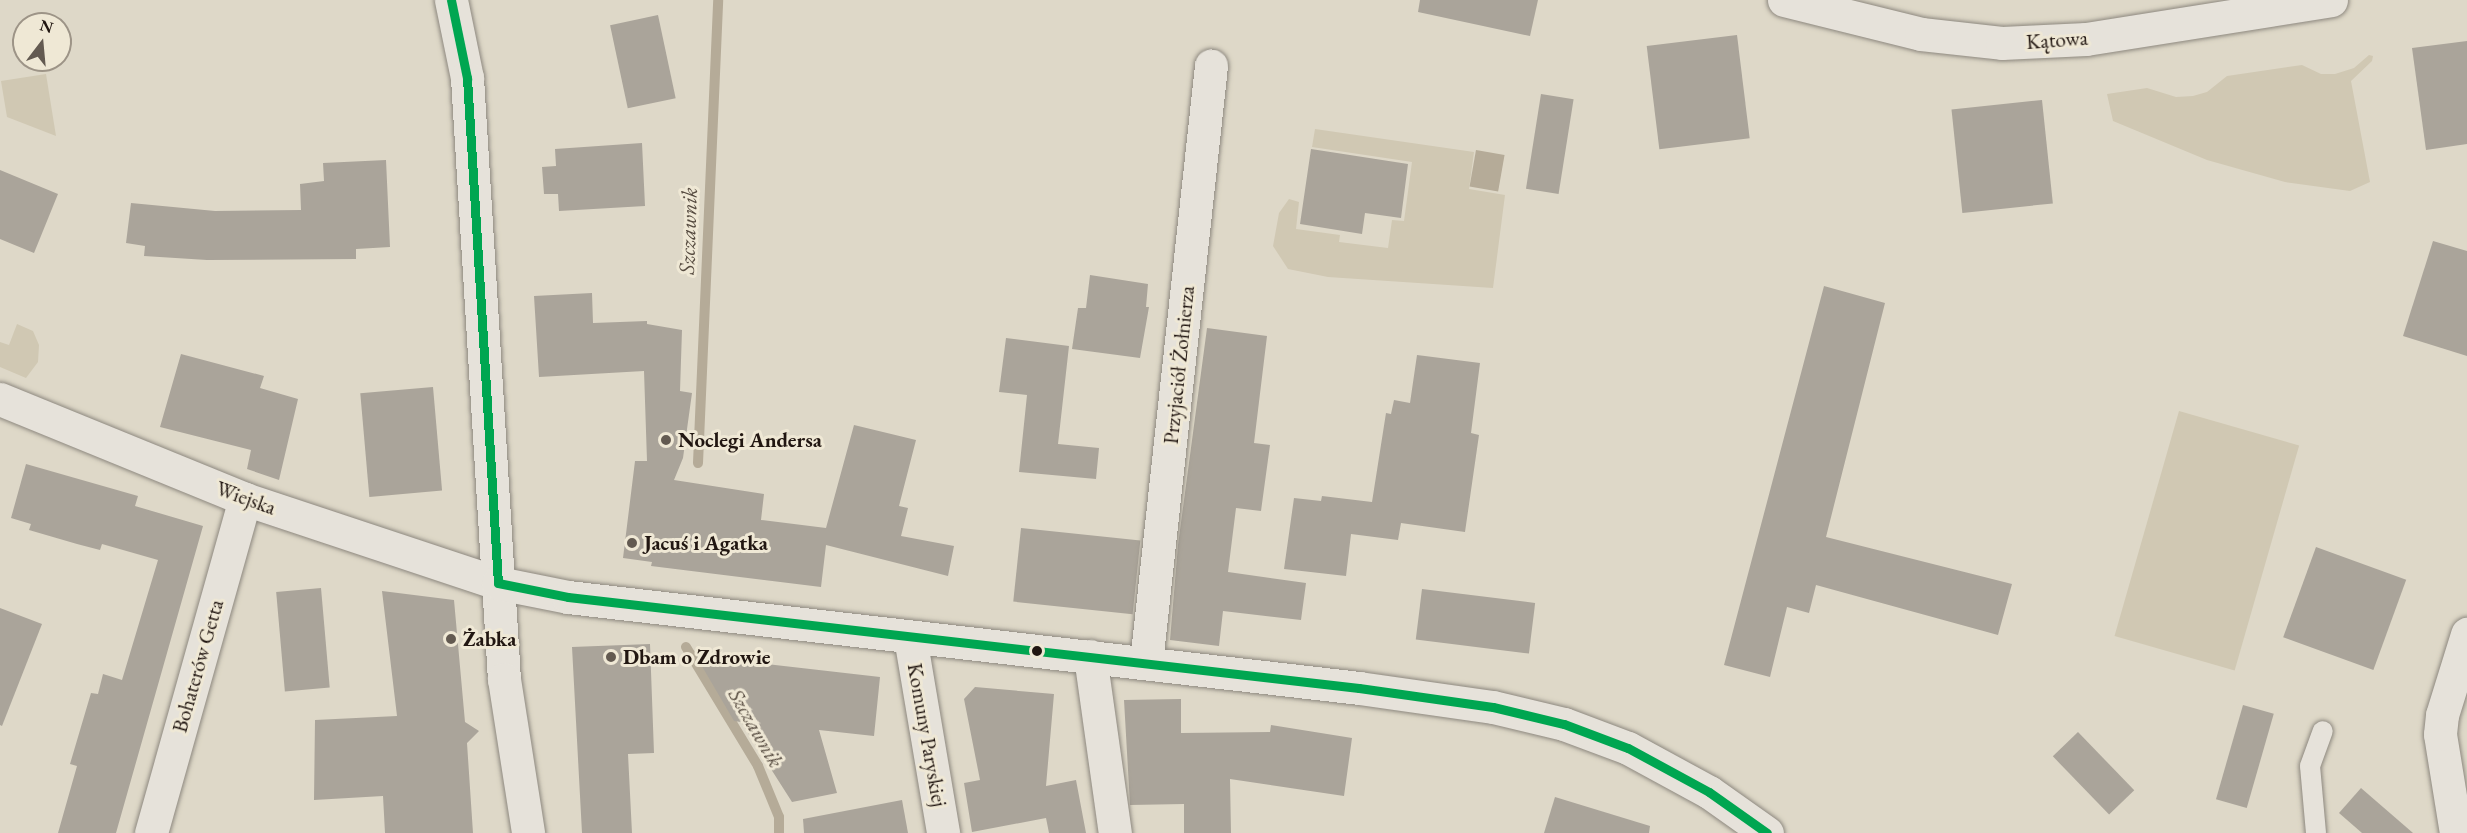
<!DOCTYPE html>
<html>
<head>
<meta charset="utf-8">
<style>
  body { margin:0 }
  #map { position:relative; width:2467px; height:833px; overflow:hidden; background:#ded8c8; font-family:"EB Garamond",serif }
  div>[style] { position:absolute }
  .green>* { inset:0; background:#d0c8b3; transform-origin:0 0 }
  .water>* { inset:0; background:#b5ab98; transform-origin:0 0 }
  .stream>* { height:10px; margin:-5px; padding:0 5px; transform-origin:5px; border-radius:5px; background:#b5ab98 }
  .building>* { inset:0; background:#aaa49a; transform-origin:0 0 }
  .roads { filter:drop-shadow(0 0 2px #8d887f) drop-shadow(0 0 2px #8d887f) }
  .service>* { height:20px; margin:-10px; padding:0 10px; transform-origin:10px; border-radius:10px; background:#e6e2da }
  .minor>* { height:33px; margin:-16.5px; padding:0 16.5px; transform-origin:16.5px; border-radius:16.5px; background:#e6e2da }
  .tertiary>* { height:33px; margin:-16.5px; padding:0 16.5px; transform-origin:16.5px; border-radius:16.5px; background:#e6e2da }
  .bus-1>* { height:9px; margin:-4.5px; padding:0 4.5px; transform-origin:4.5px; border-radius:4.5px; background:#00a651 }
  .dots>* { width:16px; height:16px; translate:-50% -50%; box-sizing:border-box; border:3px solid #efe8d5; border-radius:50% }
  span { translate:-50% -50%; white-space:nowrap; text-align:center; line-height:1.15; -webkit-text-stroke:6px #efe8d5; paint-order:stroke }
  .street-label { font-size:21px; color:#211611 }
  .poi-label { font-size:21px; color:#211611; font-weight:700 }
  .left { translate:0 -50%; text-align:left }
  .water-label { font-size:22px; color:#554a3f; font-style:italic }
  .north { position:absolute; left:12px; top:12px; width:60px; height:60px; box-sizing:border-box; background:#efe8d5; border:2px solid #9d9487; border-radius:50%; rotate:16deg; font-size:16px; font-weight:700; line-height:24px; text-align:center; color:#211611 }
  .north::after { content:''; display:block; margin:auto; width:21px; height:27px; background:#635a51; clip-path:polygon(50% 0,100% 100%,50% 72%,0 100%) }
</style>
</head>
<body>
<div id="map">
  <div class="green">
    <i style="clip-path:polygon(2369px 55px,2373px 56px,2372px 61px,2351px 81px,2370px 182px,2350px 191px,2285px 182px,2207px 160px,2113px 121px,2107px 94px,2147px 88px,2176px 97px,2193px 96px,2207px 92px,2227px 76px,2302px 65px,2321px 74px,2335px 74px,2354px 68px)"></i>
    <i style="clip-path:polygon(46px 74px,56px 136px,7px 117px,1px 81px)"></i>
    <i style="clip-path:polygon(1315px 129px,1474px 152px,1469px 189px,1505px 195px,1493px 288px,1328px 277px,1288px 269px,1273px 246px,1279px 213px,1289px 199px,1299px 202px,1296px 229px,1340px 235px,1339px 242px,1388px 248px,1392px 220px,1404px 221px,1412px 162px,1312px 147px)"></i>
    <i style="clip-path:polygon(17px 324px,33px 331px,39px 345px,38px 362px,26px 378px,0 367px,0 342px,9px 345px)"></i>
    <i style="left:2179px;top:411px;width:125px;height:234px;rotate:16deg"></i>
  </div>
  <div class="water">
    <i style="left:1476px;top:150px;width:29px;height:37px;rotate:10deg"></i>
  </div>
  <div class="stream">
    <i style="left:698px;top:463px;width:463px;rotate:-87.5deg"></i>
    <i style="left:686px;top:647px;width:139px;rotate:58.8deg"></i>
    <i style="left:758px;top:766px;width:55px;rotate:67.6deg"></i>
    <i style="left:779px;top:817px;width:16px;rotate:90deg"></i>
  </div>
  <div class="building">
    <i style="clip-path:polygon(1420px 0,1538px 0,1530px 36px,1418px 12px)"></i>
    <i style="left:658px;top:15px;width:85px;height:49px;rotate:78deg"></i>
    <i style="left:1737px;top:35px;width:104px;height:91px;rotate:83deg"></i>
    <i style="clip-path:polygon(2467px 41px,2467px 144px,2426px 150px,2412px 48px)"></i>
    <i style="left:1541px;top:94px;width:33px;height:96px;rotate:9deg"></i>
    <i style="left:2042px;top:100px;width:104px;height:91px;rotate:84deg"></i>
    <i style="clip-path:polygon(642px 143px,645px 206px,559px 211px,558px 194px,544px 194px,542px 167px,556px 166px,555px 149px)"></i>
    <i style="clip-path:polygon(1311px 149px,1408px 164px,1401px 218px,1365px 213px,1362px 234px,1300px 224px)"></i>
    <i style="clip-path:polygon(386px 160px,390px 247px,356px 249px,356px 259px,207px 260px,144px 256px,145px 246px,126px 243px,131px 203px,215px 211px,301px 210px,300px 184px,324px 181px,323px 163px)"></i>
    <i style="clip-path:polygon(0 170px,58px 194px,34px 253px,0 239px)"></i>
    <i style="clip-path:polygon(2433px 241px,2467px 251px,2467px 356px,2403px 336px)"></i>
    <i style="clip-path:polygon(1090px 275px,1148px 284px,1146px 307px,1149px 307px,1140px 358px,1072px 349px,1078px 308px,1086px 308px)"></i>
    <i style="clip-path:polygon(1824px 286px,1885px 303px,1826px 537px,2012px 584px,1998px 635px,1816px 585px,1809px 613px,1787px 607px,1770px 677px,1724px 665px)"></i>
    <i style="clip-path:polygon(592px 293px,593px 323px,647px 321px,647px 324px,682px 330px,680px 391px,692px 393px,683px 458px,674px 480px,764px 494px,761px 520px,826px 528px,854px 425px,916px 440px,899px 506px,908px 508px,901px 536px,954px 546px,948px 576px,826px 545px,821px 587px,651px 566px,652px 562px,623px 558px,635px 461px,647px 461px,644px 371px,539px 377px,534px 296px)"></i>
    <i style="clip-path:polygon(1207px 328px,1267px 336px,1254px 443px,1270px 445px,1261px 511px,1236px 508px,1228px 572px,1306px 583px,1301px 620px,1223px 611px,1219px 646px,1170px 640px,1178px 545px)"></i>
    <i style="clip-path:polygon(1006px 338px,1069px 346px,1058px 444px,1099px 448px,1096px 479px,1019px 472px,1027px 395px,999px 392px)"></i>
    <i style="clip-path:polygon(181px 354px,264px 376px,260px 388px,298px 399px,279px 480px,247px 469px,251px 450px,160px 427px)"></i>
    <i style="clip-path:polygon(1417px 355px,1480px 363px,1471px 433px,1479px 435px,1465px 532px,1401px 523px,1398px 540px,1351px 534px,1346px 576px,1284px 569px,1294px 498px,1321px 501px,1322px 496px,1372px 502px,1386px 413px,1391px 414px,1394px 400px,1410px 403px)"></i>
    <i style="left:433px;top:387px;width:104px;height:73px;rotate:85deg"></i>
    <i style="clip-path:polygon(26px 464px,138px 496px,135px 506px,203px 526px,116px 833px,58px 833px,77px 766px,70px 764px,91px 693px,98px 694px,103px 674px,122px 680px,158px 560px,102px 544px,100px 550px,77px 544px,29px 530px,31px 524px,11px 518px)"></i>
    <i style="left:1021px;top:528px;width:120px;height:74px;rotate:6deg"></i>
    <i style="left:2316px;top:547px;width:96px;height:96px;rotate:20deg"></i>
    <i style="left:321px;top:588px;width:100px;height:45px;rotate:85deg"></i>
    <i style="left:1422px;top:589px;width:114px;height:51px;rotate:7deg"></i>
    <i style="clip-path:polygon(382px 591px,454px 600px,465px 722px,479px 731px,467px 743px,473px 833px,385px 833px,383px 796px,314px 800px,315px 720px,397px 716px)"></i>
    <i style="clip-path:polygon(0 608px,42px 624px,2px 726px,0 725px)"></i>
    <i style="clip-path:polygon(650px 644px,654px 753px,628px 754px,632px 833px,582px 833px,572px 647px)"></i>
    <i style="clip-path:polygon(696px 656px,880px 677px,874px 736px,819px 730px,837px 793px,792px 802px,741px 722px,734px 721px)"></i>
    <i style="clip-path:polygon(975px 687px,1054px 694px,1046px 786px,1076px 780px,1086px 833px,1049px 833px,1046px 818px,972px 832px,964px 783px,980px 780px,964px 699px)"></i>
    <i style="clip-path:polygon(1181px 699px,1181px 733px,1270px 732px,1271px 725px,1352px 738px,1344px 796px,1230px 779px,1231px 833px,1184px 833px,1184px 804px,1130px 805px,1124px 700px)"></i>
    <i style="left:2243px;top:705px;width:32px;height:98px;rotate:16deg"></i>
    <i style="left:2078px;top:732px;width:81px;height:35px;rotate:46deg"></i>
    <i style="clip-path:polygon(2361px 788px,2413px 833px,2362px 833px,2339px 813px)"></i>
    <i style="clip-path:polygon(1555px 797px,1650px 826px,1649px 833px,1544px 833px)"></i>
    <i style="clip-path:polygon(902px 800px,908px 833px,804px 833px,803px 819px)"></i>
  </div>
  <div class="roads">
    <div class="service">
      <i style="left:2316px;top:833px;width:67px;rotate:-95.1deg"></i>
      <i style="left:2310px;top:766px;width:37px;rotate:-70deg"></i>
    </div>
    <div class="minor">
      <i style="left:1784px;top:0;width:141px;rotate:13.9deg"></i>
      <i style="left:1921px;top:34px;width:81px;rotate:6.3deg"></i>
      <i style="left:2002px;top:43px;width:84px;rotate:-2.7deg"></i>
      <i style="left:2086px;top:39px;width:248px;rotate:-9deg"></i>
      <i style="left:0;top:399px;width:265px;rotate:22.2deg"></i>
      <i style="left:245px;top:499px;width:267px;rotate:18.4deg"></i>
      <i style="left:910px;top:637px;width:199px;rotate:80.4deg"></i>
      <i style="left:1090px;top:656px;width:179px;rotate:82deg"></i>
      <i style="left:1146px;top:663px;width:601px;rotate:-83.79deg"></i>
      <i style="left:151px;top:833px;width:347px;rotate:-74.3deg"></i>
      <i style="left:2456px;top:833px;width:100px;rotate:-99.2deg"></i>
      <i style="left:2440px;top:734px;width:19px;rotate:-84deg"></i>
      <i style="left:2442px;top:715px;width:85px;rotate:-72.8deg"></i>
    </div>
    <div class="tertiary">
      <i style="left:451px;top:0;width:80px;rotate:78.4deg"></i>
      <i style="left:467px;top:78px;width:602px;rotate:86.48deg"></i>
      <i style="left:504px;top:679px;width:156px;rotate:81.1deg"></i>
      <i style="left:498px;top:583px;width:71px;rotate:11.3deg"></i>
      <i style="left:568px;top:597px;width:796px;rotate:6.56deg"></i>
      <i style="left:1359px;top:688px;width:135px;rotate:8.1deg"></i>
      <i style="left:1493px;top:707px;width:73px;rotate:13.5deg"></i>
      <i style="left:1564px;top:724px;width:68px;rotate:20.6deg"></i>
      <i style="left:1628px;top:748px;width:92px;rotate:28.5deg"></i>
      <i style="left:1709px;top:792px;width:71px;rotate:35.3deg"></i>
    </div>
  </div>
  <div class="bus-1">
    <i style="left:451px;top:0;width:80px;rotate:78.4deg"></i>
    <i style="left:467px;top:78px;width:506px;rotate:86.49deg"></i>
    <i style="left:498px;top:583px;width:71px;rotate:11.3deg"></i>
    <i style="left:568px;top:597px;width:796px;rotate:6.56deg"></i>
    <i style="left:1359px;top:688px;width:135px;rotate:8.1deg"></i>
    <i style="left:1493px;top:707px;width:73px;rotate:13.5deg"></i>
    <i style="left:1564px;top:724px;width:68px;rotate:20.6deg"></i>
    <i style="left:1628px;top:748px;width:92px;rotate:28.5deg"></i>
    <i style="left:1709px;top:792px;width:71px;rotate:35.3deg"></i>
  </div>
  <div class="dots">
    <i style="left:666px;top:440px;background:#635a51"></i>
    <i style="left:632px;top:543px;background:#635a51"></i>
    <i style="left:451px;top:639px;background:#635a51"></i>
    <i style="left:1037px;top:651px;background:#211611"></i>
    <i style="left:611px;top:657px;background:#635a51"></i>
  </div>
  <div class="street-label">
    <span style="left:2057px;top:40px;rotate:-4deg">Kątowa</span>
    <span style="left:1179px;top:365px;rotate:-84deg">Przyjaciół Żołnierza</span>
    <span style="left:246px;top:498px;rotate:20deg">Wiejska</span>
    <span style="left:198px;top:666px;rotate:-74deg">Bohaterów Getta</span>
    <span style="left:927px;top:735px;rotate:80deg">Komuny Paryskiej</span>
  </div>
  <div class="poi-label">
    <span class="left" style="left:678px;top:440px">Noclegi Andersa</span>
    <span class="left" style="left:644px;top:543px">Jacuś i Agatka</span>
    <span class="left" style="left:463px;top:639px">Żabka</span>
    <span class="left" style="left:623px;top:657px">Dbam o Zdrowie</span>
  </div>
  <div class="water-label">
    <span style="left:688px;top:231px;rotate:-88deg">Szczawnik</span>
    <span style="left:756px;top:728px;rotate:60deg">Szczawnik</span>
  </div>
  <div class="north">N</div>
</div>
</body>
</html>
